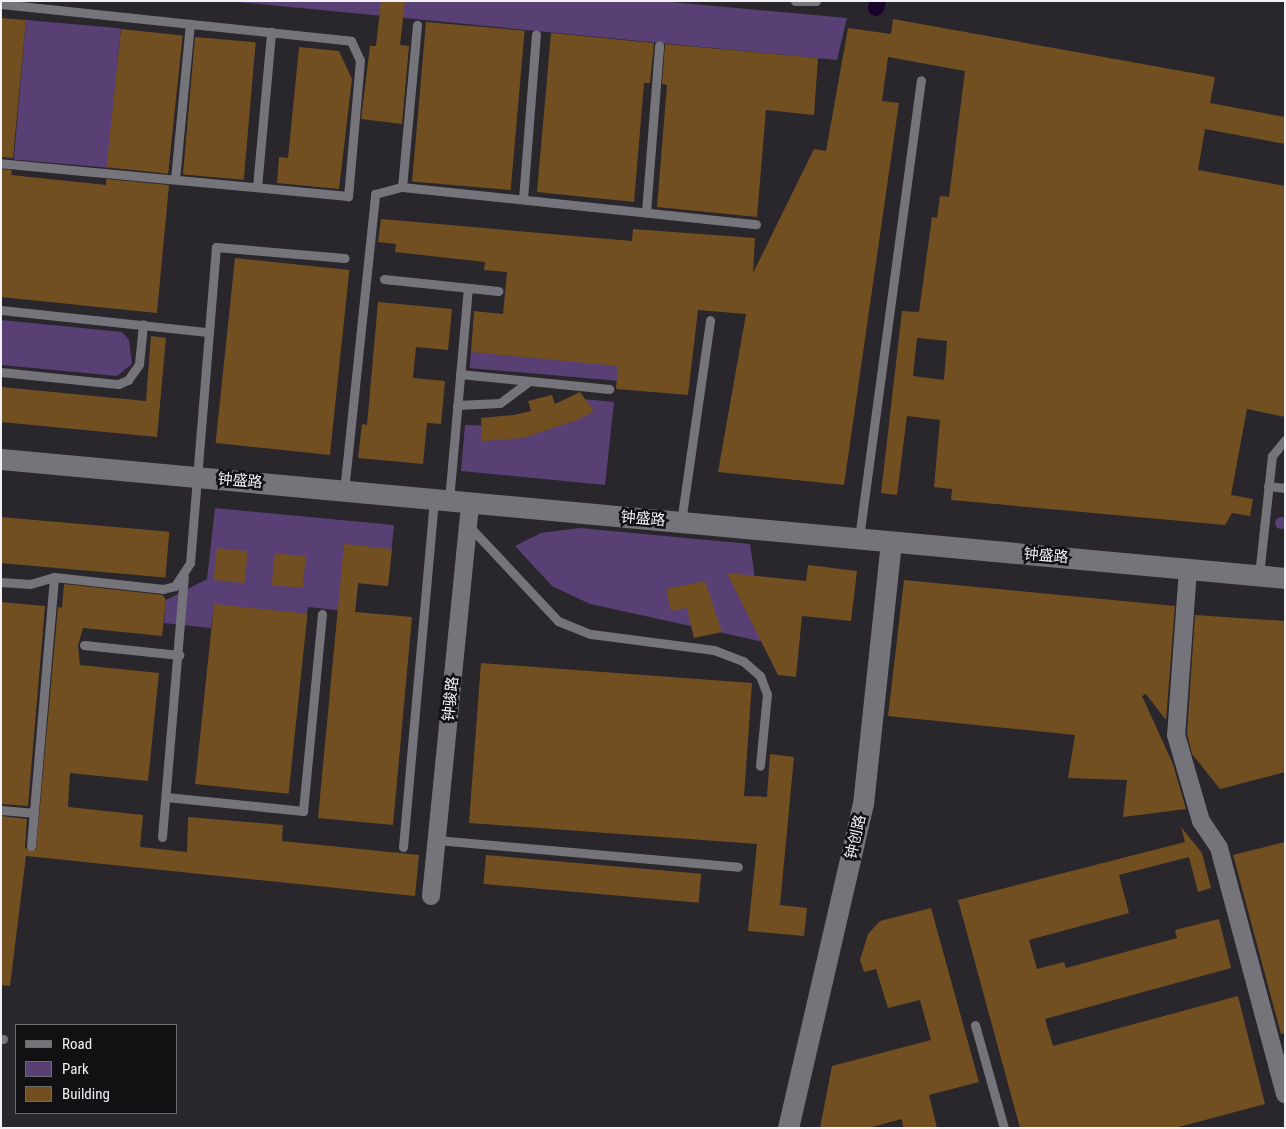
<!DOCTYPE html>
<html>
<head>
<meta charset="utf-8">
<style>
  body { margin:0 }
  #map { position:relative; width:1286px; height:1129px; overflow:hidden; background:#29262c; font-family:"Roboto Condensed","Noto Sans SC",sans-serif }
  div>[style] { position:absolute }
  .green>* { inset:0; background:#584074; transform-origin:0 0 }
  .round { border-radius:50% }
  .canal>* { height:16px; margin:-8px; padding:0 8px; transform-origin:8px; border-radius:8px; background:#18032b }
  .building>* { inset:0; background:#724f21; transform-origin:0 0 }
  .service>* { height:9px; margin:-4.5px; padding:0 4.5px; transform-origin:4.5px; border-radius:4.5px; background:#76747b }
  .minor>* { height:18px; margin:-9px; padding:0 9px; transform-origin:9px; border-radius:9px; background:#76747b }
  .tertiary>* { height:21px; margin:-10.5px; padding:0 10.5px; transform-origin:10.5px; border-radius:10.5px; background:#76747b }
  span { translate:-50% -50%; white-space:nowrap; text-align:center; line-height:1.15; -webkit-text-stroke:5px #111013; paint-order:stroke }
  .street-label { font-size:15px; color:#f2f0f5 }
  .frame { position:absolute; inset:0; border:2px solid #f2f0f5; pointer-events:none }
  .legend { position:absolute; left:15px; top:1024px; width:162px; height:90px; box-sizing:border-box; background:#111013; border:1px solid #6b6a6d; margin:0; padding:6px 9px; list-style:none; font-size:15px; color:#f2f0f5 }
  .legend li { display:flex; align-items:center; gap:10px; height:25px }
  .legend b { width:25px; border:1px solid #6b6a6d }
</style>
</head>
<body>
<div id="map">
  <div class="green">
    <i style="clip-path:polygon(227px 1px,660px 1px,847px 18px,837px 60px)"></i>
    <i style="left:26px;top:20px;width:95px;height:140px;rotate:5deg"></i>
    <i style="clip-path:polygon(1px 320px,122px 332px,129px 340px,132px 364px,117px 376px,1px 365px)"></i>
    <i style="left:471px;top:352px;width:148px;height:16px;rotate:5deg"></i>
    <i style="clip-path:polygon(583px 399px,614px 402px,605px 485px,461px 471px,465px 425px,499px 426px)"></i>
    <i style="clip-path:polygon(215px 508px,394px 525px,388px 586px,358px 583px,355px 612px,308px 607px,307px 614px,214px 605px,211px 628px,164px 623px,166px 600px,207px 579px)"></i>
    <i class="round" style="left:1275px;top:517px;width:12px;height:12px"></i>
    <i style="clip-path:polygon(580px 528px,750px 544px,764px 642px,590px 604px,552px 586px,515px 546px,541px 533px)"></i>
  </div>
  <div class="canal">
    <i style="left:876px;top:8px;width:7px;rotate:-74deg"></i>
  </div>
  <div class="building">
    <i style="clip-path:polygon(381px 1px,405px 1px,400px 45px,409px 46px,402px 124px,361px 119px,370px 46px,376px 46px)"></i>
    <i style="clip-path:polygon(1px 18px,26px 20px,13px 158px,1px 157px)"></i>
    <i style="clip-path:polygon(evenodd,893px 19px,1215px 77px,1210px 103px,1285px 117px,1285px 144px,1205px 129px,1198px 170px,1285px 186px,1285px 417px,1247px 409px,1231px 495px,1253px 499px,1250px 516px,1232px 513px,1225px 525px,951px 500px,952px 489px,934px 487px,940px 420px,907px 416px,897px 495px,881px 493px,902px 311px,919px 312px,932px 217px,937px 218px,940px 196px,949px 197px,965px 71px,888px 57px,882px 101px,899px 103px,844px 485px,718px 472px,746px 314px,698px 310px,688px 395px,616px 389px,618px 366px,471px 352px,474px 311px,503px 314px,507px 272px,484px 270px,485px 262px,395px 252px,396px 244px,378px 242px,381px 219px,632px 241px,633px 229px,755px 238px,753px 273px,814px 149px,826px 151px,848px 28px,891px 34px,893px 19px,917px 338px,947px 341px,944px 380px,913px 376px,917px 338px)"></i>
    <i style="left:426px;top:22px;width:99px;height:160px;rotate:5deg"></i>
    <i style="left:121px;top:29px;width:62px;height:139px;rotate:6deg"></i>
    <i style="clip-path:polygon(551px 33px,654px 43px,650px 83px,644px 83px,634px 202px,537px 192px)"></i>
    <i style="left:195px;top:37px;width:61px;height:138px;rotate:5deg"></i>
    <i style="clip-path:polygon(665px 44px,818px 58px,814px 115px,766px 110px,757px 217px,657px 207px,667px 85px,662px 84px)"></i>
    <i style="clip-path:polygon(299px 47px,339px 51px,352px 79px,339px 189px,277px 183px,279px 157px,288px 158px)"></i>
    <i style="clip-path:polygon(1px 169px,12px 170px,11px 175px,106px 185px,106px 179px,169px 185px,157px 313px,1px 297px)"></i>
    <i style="left:235px;top:258px;width:115px;height:186px;rotate:6deg"></i>
    <i style="clip-path:polygon(378px 302px,452px 309px,448px 350px,416px 347px,413px 378px,445px 381px,441px 424px,427px 423px,423px 464px,358px 458px,362px 424px,367px 425px)"></i>
    <i style="clip-path:polygon(151px 336px,166px 338px,157px 437px,1px 422px,1px 387px,146px 401px)"></i>
    <i style="clip-path:polygon(580px 392px,594px 411px,577px 420px,523px 438px,482px 441px,481px 418px,514px 415px,531px 411px,528px 401px,552px 395px,555px 404px)"></i>
    <i style="left:1px;top:517px;width:169px;height:46px;rotate:5deg"></i>
    <i style="clip-path:polygon(344px 544px,392px 549px,388px 586px,358px 583px,355px 612px,412px 617px,393px 825px,318px 818px)"></i>
    <i style="left:217px;top:548px;width:31px;height:32px;rotate:6deg"></i>
    <i style="left:275px;top:553px;width:31px;height:32px;rotate:6deg"></i>
    <i style="clip-path:polygon(808px 565px,857px 571px,851px 621px,802px 616px,796px 677px,778px 675px,727px 573px,806px 581px)"></i>
    <i style="clip-path:polygon(904px 580px,1175px 606px,1166px 720px,1146px 694px,1142px 696px,1173px 764px,1186px 809px,1123px 817px,1127px 780px,1068px 778px,1075px 735px,888px 716px)"></i>
    <i style="clip-path:polygon(705px 581px,722px 632px,694px 638px,687px 608px,671px 611px,666px 589px)"></i>
    <i style="clip-path:polygon(64px 584px,163px 595px,166px 600px,162px 636px,83px 628px,78px 645px,80px 665px,159px 673px,148px 781px,70px 773px,68px 807px,143px 815px,140px 847px,187px 852px,188px 817px,283px 825px,282px 841px,419px 855px,415px 896px,26px 856px,10px 986px,1px 985px,1px 816px,27px 819px,25px 848px,36px 850px,58px 607px,62px 608px)"></i>
    <i style="clip-path:polygon(1px 602px,45px 606px,28px 806px,1px 804px)"></i>
    <i style="left:214px;top:604px;width:94px;height:181px;rotate:6deg"></i>
    <i style="clip-path:polygon(1195px 615px,1285px 621px,1285px 772px,1220px 789px,1192px 754px,1187px 734px)"></i>
    <i style="clip-path:polygon(481px 663px,752px 683px,744px 796px,767px 797px,770px 754px,794px 757px,780px 905px,807px 908px,804px 936px,748px 931px,757px 844px,469px 823px)"></i>
    <i style="clip-path:polygon(1181px 827px,1202px 853px,1211px 888px,1198px 892px,1189px 857px,1119px 875px,1129px 913px,1029px 940px,1037px 969px,1064px 962px,1066px 968px,1177px 938px,1175px 930px,1219px 919px,1231px 968px,1045px 1019px,1053px 1046px,1238px 996px,1265px 1104px,1175px 1128px,1020px 1128px,958px 900px,1185px 842px)"></i>
    <i style="clip-path:polygon(1285px 842px,1285px 1033px,1281px 1034px,1233px 855px)"></i>
    <i style="left:486px;top:855px;width:216px;height:29px;rotate:5deg"></i>
    <i style="clip-path:polygon(931px 908px,979px 1082px,929px 1095px,937px 1128px,903px 1128px,902px 1119px,868px 1128px,820px 1128px,832px 1066px,931px 1040px,920px 1000px,888px 1008px,876px 969px,864px 972px,860px 960px,868px 934px,880px 921px)"></i>
  </div>
  <div class="service">
    <i style="left:795px;top:1px;width:21px"></i>
    <i style="left:1px;top:4px;width:352px;rotate:6deg"></i>
    <i style="left:351px;top:41px;width:21px;rotate:65deg"></i>
    <i style="left:360px;top:60px;width:137px;rotate:95deg"></i>
    <i style="left:348px;top:196px;width:349px;rotate:-174.6deg"></i>
    <i style="left:175px;top:179px;width:156px;rotate:-84.5deg"></i>
    <i style="left:257px;top:187px;width:156px;rotate:-84.8deg"></i>
    <i style="left:402px;top:187px;width:163px;rotate:-84.7deg"></i>
    <i style="left:523px;top:199px;width:165px;rotate:-85.5deg"></i>
    <i style="left:646px;top:212px;width:167px;rotate:-85.5deg"></i>
    <i style="left:384px;top:279px;width:115px;rotate:6deg"></i>
    <i style="left:1px;top:310px;width:208px;rotate:6.1deg"></i>
    <i style="left:1px;top:372px;width:118px;rotate:5.9deg"></i>
    <i style="left:118px;top:384px;width:11px;rotate:-22deg"></i>
    <i style="left:128px;top:380px;width:19px;rotate:-55deg"></i>
    <i style="left:139px;top:364px;width:40px;rotate:-84.3deg"></i>
    <i style="left:460px;top:374px;width:150px;rotate:5.7deg"></i>
    <i style="left:457px;top:405px;width:43px;rotate:-2.7deg"></i>
    <i style="left:500px;top:403px;width:36px;rotate:-37deg"></i>
    <i style="left:1268px;top:486px;width:17px;rotate:7deg"></i>
    <i style="left:344px;top:491px;width:299px;rotate:-84deg"></i>
    <i style="left:375px;top:194px;width:28px;rotate:-15deg"></i>
    <i style="left:402px;top:187px;width:356px;rotate:6deg"></i>
    <i style="left:449px;top:500px;width:213px;rotate:-84.9deg"></i>
    <i style="left:681px;top:522px;width:204px;rotate:-81.8deg"></i>
    <i style="left:468px;top:525px;width:132px;rotate:46.8deg"></i>
    <i style="left:558px;top:621px;width:35px;rotate:22deg"></i>
    <i style="left:591px;top:634px;width:124px;rotate:7.4deg"></i>
    <i style="left:714px;top:650px;width:31px;rotate:21deg"></i>
    <i style="left:743px;top:661px;width:23px;rotate:41deg"></i>
    <i style="left:760px;top:676px;width:19px;rotate:69deg"></i>
    <i style="left:767px;top:694px;width:72px;rotate:95.6deg"></i>
    <i style="left:859px;top:538px;width:462px;rotate:-82.3deg"></i>
    <i style="left:1259px;top:575px;width:120px;rotate:-83.8deg"></i>
    <i style="left:1272px;top:456px;width:21px;rotate:-51deg"></i>
    <i style="left:1px;top:582px;width:29px;rotate:4deg"></i>
    <i style="left:30px;top:584px;width:25px;rotate:-16deg"></i>
    <i style="left:54px;top:577px;width:110px;rotate:6.3deg"></i>
    <i style="left:163px;top:589px;width:12px;rotate:-14deg"></i>
    <i style="left:175px;top:586px;width:27px;rotate:-57deg"></i>
    <i style="left:190px;top:563px;width:317px;rotate:-85.3deg"></i>
    <i style="left:216px;top:247px;width:129px;rotate:4.9deg"></i>
    <i style="left:84px;top:645px;width:96px;rotate:6deg"></i>
    <i style="left:166px;top:797px;width:138px;rotate:5.8deg"></i>
    <i style="left:303px;top:811px;width:198px;rotate:-84.5deg"></i>
    <i style="left:1px;top:810px;width:32px;rotate:5deg"></i>
    <i style="left:162px;top:837px;width:261px;rotate:-85.2deg"></i>
    <i style="left:437px;top:840px;width:302px;rotate:5.1deg"></i>
    <i style="left:31px;top:846px;width:270px;rotate:-85.1deg"></i>
    <i style="left:403px;top:847px;width:348px;rotate:-84.9deg"></i>
    <i style="left:975px;top:1025px;width:107px;rotate:74.3deg"></i>
    <i style="left:1px;top:1039px;width:2px"></i>
  </div>
  <div class="minor">
    <i style="left:1188px;top:569px;width:166px;rotate:94.1deg"></i>
    <i style="left:1176px;top:735px;width:90px;rotate:73.8deg"></i>
    <i style="left:1201px;top:821px;width:32px;rotate:56deg"></i>
    <i style="left:1219px;top:848px;width:255px;rotate:75deg"></i>
    <i style="left:431px;top:896px;width:395px;rotate:-84.3deg"></i>
  </div>
  <div class="tertiary">
    <i style="left:1px;top:459px;width:1290px;rotate:5.29deg"></i>
    <i style="left:788px;top:1128px;width:333px;rotate:-77deg"></i>
    <i style="left:863px;top:804px;width:263px;rotate:-83.9deg"></i>
  </div>
  <div class="street-label">
    <span style="left:240px;top:481px;rotate:5deg">钟盛路</span>
    <span style="left:643px;top:519px;rotate:5deg">钟盛路</span>
    <span style="left:1046px;top:556px;rotate:5deg">钟盛路</span>
    <span style="left:451px;top:699px;rotate:-84deg">钟骏路</span>
    <span style="left:856px;top:837px;rotate:-77deg">钟创路</span>
  </div>
  <div class="frame"></div>
  <ul class="legend">
  <li><b style="height:6px;background:#76747b"></b>Road</li>
  <li><b style="height:14px;background:#584074"></b>Park</li>
  <li><b style="height:14px;background:#724f21"></b>Building</li>
  </ul>
</div>
</body>
</html>
